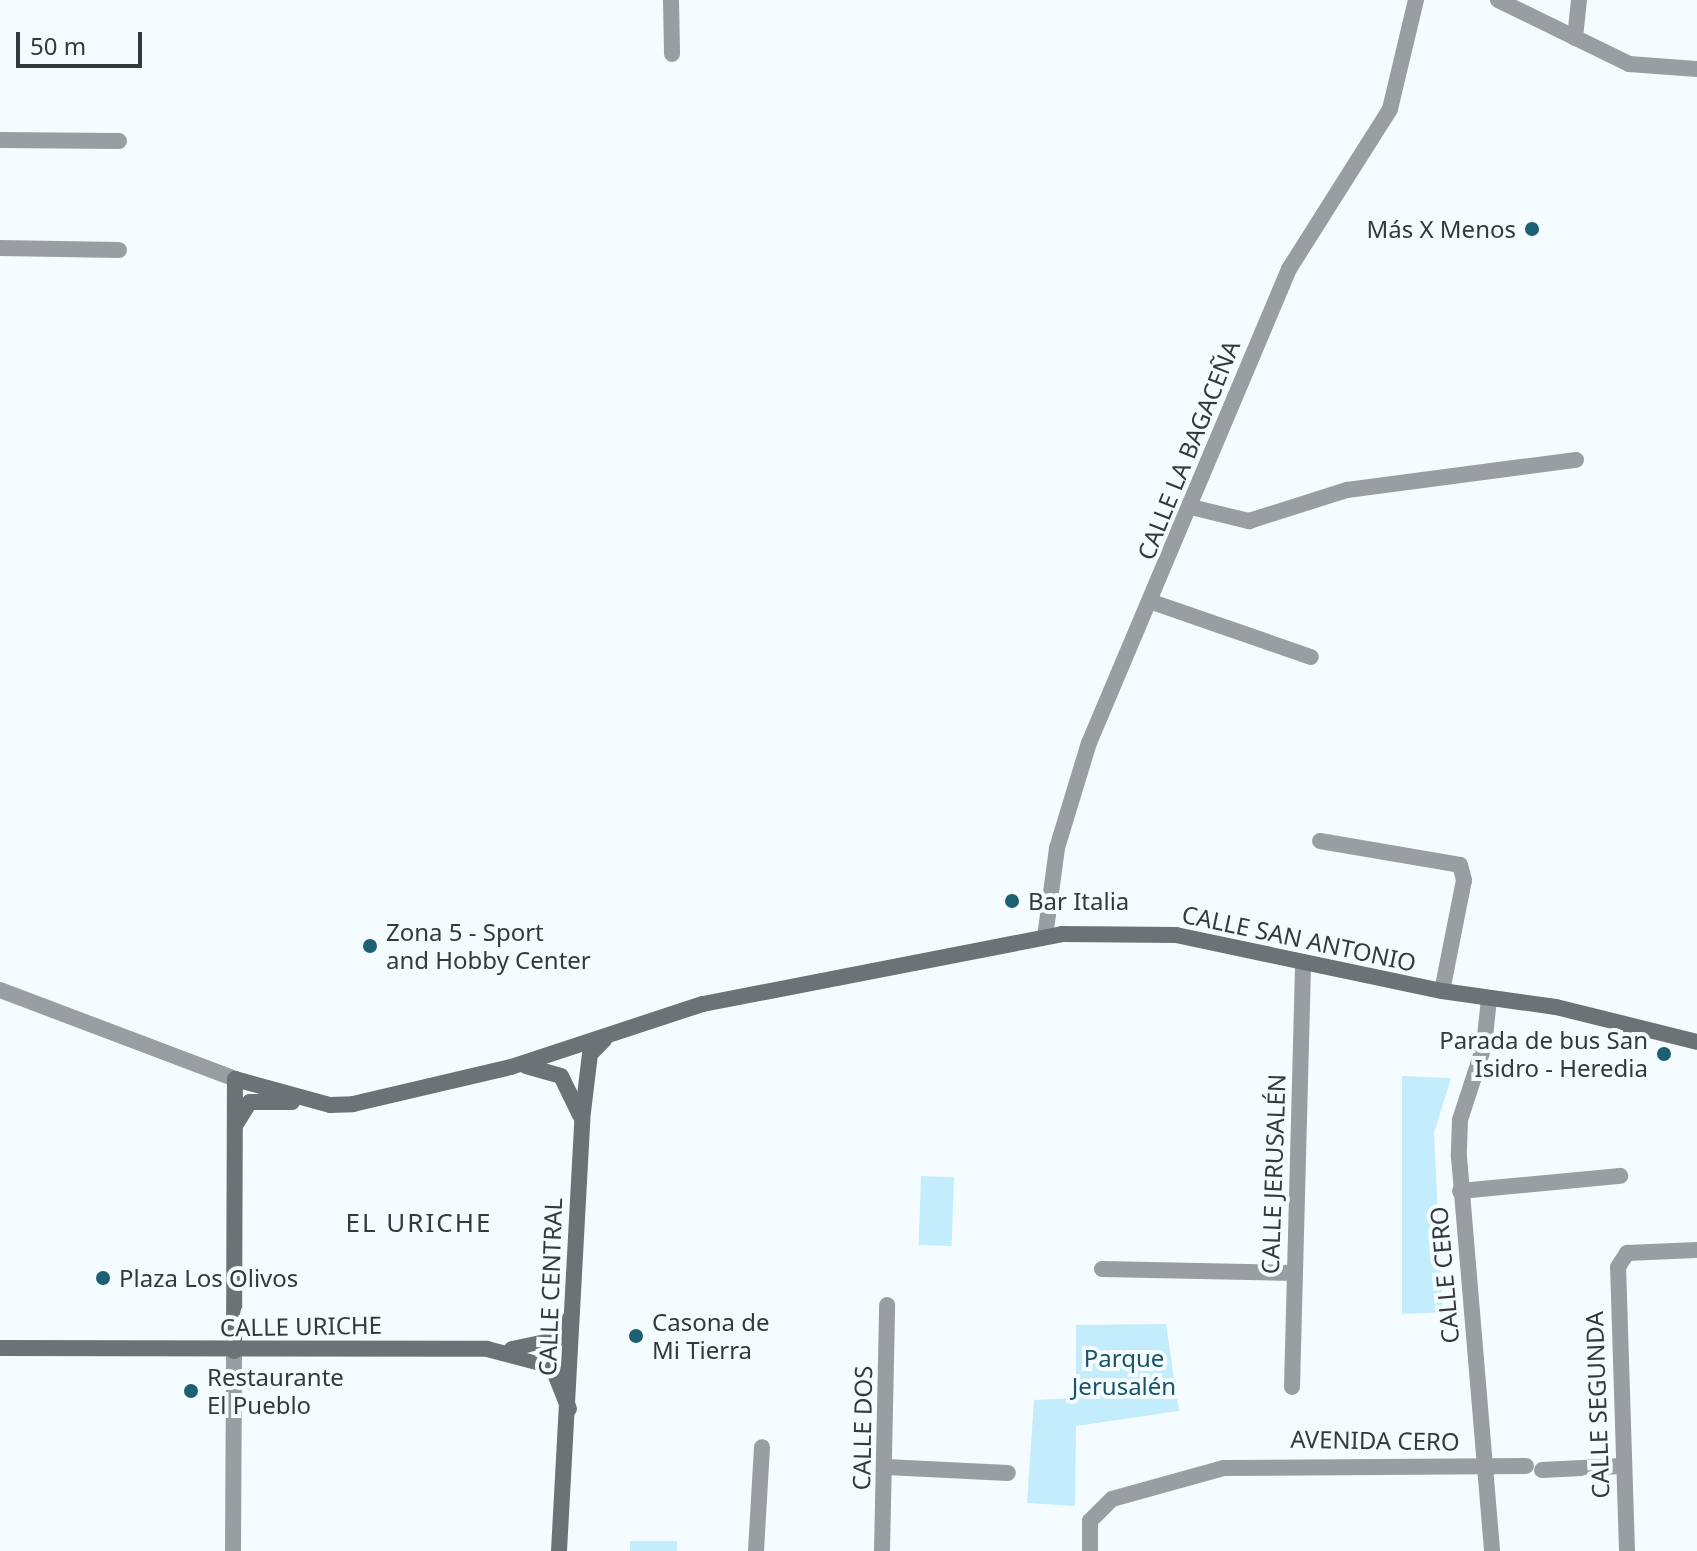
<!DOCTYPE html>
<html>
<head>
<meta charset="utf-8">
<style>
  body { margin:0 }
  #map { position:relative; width:1697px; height:1551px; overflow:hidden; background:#f4fcff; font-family:"Noto Sans",sans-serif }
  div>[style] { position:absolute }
  .green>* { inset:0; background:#c3edfc; transform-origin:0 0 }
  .minor>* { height:16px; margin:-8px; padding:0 8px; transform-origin:8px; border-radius:8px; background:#999fa1 }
  .tertiary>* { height:16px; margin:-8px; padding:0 8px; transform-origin:8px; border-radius:8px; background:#999fa1 }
  .secondary>* { height:16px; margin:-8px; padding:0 8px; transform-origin:8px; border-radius:8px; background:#6b7376 }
  .dots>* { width:22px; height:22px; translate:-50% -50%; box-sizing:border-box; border:4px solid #f4fcff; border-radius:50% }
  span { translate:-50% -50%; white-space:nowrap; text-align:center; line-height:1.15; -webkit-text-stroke:8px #f4fcff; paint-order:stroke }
  .poi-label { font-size:24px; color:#34393b }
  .right { translate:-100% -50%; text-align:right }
  .left { translate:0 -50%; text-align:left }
  .street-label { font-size:24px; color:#34393b }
  .park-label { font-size:24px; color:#185568 }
  .neighbourhood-label { font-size:26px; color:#34393b; letter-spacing:2px }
  .scale { position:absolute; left:16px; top:32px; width:126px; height:36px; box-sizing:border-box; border:4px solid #34393b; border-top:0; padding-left:10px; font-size:24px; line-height:28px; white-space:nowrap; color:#34393b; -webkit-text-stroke:6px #f4fcff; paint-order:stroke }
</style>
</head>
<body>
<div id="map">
  <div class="green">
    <i style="clip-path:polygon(1402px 1076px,1451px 1078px,1434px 1133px,1443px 1312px,1402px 1314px)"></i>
    <i style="left:921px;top:1176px;width:33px;height:69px;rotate:2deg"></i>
    <i style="clip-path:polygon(1166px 1324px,1179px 1411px,1076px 1426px,1075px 1506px,1027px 1503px,1034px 1400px,1076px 1398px,1076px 1325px)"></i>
    <i style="left:630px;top:1541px;width:47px;height:10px"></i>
  </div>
  <div class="minor">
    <i style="left:671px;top:0;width:54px;rotate:88.9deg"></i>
    <i style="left:1498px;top:0;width:146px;rotate:26deg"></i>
    <i style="left:1629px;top:64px;width:68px;rotate:4.2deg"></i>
    <i style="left:1575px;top:38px;width:38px;rotate:-84deg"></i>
    <i style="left:0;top:140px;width:119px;rotate:0.5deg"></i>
    <i style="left:0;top:248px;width:119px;rotate:1deg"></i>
    <i style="left:1191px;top:507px;width:60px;rotate:13.6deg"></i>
    <i style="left:1249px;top:521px;width:103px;rotate:-17.6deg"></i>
    <i style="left:1347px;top:490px;width:231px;rotate:-7.5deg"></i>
    <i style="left:1152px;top:602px;width:168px;rotate:19.1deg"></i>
    <i style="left:1320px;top:841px;width:142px;rotate:9.7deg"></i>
    <i style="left:1460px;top:865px;width:16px;rotate:75deg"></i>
    <i style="left:1464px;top:880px;width:113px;rotate:101.2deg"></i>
    <i style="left:0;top:990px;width:251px;rotate:20.7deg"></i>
    <i style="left:1489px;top:999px;width:47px;rotate:96.1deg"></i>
    <i style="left:1484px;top:1046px;width:78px;rotate:108deg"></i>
    <i style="left:1460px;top:1120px;width:37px;rotate:92deg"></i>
    <i style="left:1459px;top:1157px;width:395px;rotate:85.2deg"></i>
    <i style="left:1460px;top:1191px;width:161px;rotate:-5.4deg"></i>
    <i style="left:1102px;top:1269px;width:193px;rotate:1.2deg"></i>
    <i style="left:1292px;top:1387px;width:425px;rotate:-88.5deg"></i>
    <i style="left:886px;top:1467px;width:122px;rotate:2.8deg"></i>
    <i style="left:1542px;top:1470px;width:79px;rotate:-2.9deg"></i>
    <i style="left:233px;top:1551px;width:200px;rotate:-89.7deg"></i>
    <i style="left:756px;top:1551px;width:104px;rotate:-86.7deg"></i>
    <i style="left:882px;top:1551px;width:246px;rotate:-88.8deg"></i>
    <i style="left:1090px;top:1551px;width:30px;rotate:-90deg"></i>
    <i style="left:1090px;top:1521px;width:31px;rotate:-45deg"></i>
    <i style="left:1112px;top:1499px;width:116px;rotate:-15.5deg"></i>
    <i style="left:1224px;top:1468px;width:302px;rotate:-0.4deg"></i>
    <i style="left:1627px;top:1551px;width:284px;rotate:-91.8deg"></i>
    <i style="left:1618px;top:1267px;width:17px;rotate:-57deg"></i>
    <i style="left:1627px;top:1253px;width:70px;rotate:-2.5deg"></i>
  </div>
  <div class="tertiary">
    <i style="left:1045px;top:937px;width:90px;rotate:-82.3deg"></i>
    <i style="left:1057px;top:848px;width:110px;rotate:-73.1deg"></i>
    <i style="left:1089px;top:743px;width:514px;rotate:-67.12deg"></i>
    <i style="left:1289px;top:269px;width:189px;rotate:-57.7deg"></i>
    <i style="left:1390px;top:109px;width:112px;rotate:-76.6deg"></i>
  </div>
  <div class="secondary">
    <i style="left:526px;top:1066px;width:36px;rotate:16deg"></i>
    <i style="left:561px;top:1076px;width:43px;rotate:64deg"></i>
    <i style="left:236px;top:1124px;width:26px;rotate:-58deg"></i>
    <i style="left:250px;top:1102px;width:42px"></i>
    <i style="left:0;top:1348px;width:487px;rotate:0.1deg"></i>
    <i style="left:487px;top:1349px;width:67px;rotate:14.7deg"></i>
    <i style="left:552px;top:1366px;width:46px;rotate:68.4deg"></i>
    <i style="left:512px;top:1349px;width:45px;rotate:-11.6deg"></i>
    <i style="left:556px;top:1340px;width:27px;rotate:-57deg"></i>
    <i style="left:234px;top:1351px;width:272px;rotate:-89.8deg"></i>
    <i style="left:235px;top:1079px;width:98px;rotate:15.3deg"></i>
    <i style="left:330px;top:1105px;width:23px;rotate:-2deg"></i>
    <i style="left:353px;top:1104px;width:162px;rotate:-13.2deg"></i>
    <i style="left:511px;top:1067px;width:202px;rotate:-18.2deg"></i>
    <i style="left:703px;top:1004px;width:366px;rotate:-11deg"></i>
    <i style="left:1062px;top:934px;width:114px;rotate:0.5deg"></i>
    <i style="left:1176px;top:935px;width:272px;rotate:11.9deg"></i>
    <i style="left:1442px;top:991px;width:115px;rotate:8deg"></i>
    <i style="left:1556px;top:1007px;width:145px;rotate:13.9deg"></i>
    <i style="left:559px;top:1551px;width:432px;rotate:-86.9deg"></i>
    <i style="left:582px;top:1120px;width:66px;rotate:-83.1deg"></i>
    <i style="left:590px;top:1054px;width:20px;rotate:-45deg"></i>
  </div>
  <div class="dots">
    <i style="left:1532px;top:229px;background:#1d5f73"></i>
    <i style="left:1012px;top:901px;background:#1d5f73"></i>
    <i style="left:370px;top:946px;background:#1d5f73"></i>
    <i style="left:1664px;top:1054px;background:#1d5f73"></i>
    <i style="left:103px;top:1278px;background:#1d5f73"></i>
    <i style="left:636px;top:1336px;background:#1d5f73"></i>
    <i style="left:191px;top:1391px;background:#1d5f73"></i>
  </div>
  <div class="poi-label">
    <span class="right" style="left:1516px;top:229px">Más X Menos</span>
    <span class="left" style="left:1028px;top:901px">Bar Italia</span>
    <span class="left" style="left:386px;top:946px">Zona 5 - Sport<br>and Hobby Center</span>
    <span class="right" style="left:1648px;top:1054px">Parada de bus San<br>Isidro - Heredia</span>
    <span class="left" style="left:119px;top:1278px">Plaza Los Olivos</span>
    <span class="left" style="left:652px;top:1336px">Casona de<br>Mi Tierra</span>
    <span class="left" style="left:207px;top:1391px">Restaurante<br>El Pueblo</span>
  </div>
  <div class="street-label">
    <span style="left:1188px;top:450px;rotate:-68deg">CALLE LA BAGACEÑA</span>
    <span style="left:1299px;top:938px;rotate:12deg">CALLE SAN ANTONIO</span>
    <span style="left:1273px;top:1174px;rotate:-88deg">CALLE JERUSALÉN</span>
    <span style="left:1444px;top:1275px;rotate:-95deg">CALLE CERO</span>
    <span style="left:550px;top:1287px;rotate:-88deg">CALLE CENTRAL</span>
    <span style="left:301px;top:1326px;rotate:-1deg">CALLE URICHE</span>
    <span style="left:1597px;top:1405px;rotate:-92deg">CALLE SEGUNDA</span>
    <span style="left:862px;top:1428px;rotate:-89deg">CALLE DOS</span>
    <span style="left:1375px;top:1440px;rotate:1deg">AVENIDA CERO</span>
  </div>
  <div class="park-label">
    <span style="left:1124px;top:1372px">Parque<br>Jerusalén</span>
  </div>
  <div class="neighbourhood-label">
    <span style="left:419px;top:1223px">EL URICHE</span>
  </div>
  <div class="scale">50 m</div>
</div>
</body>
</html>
